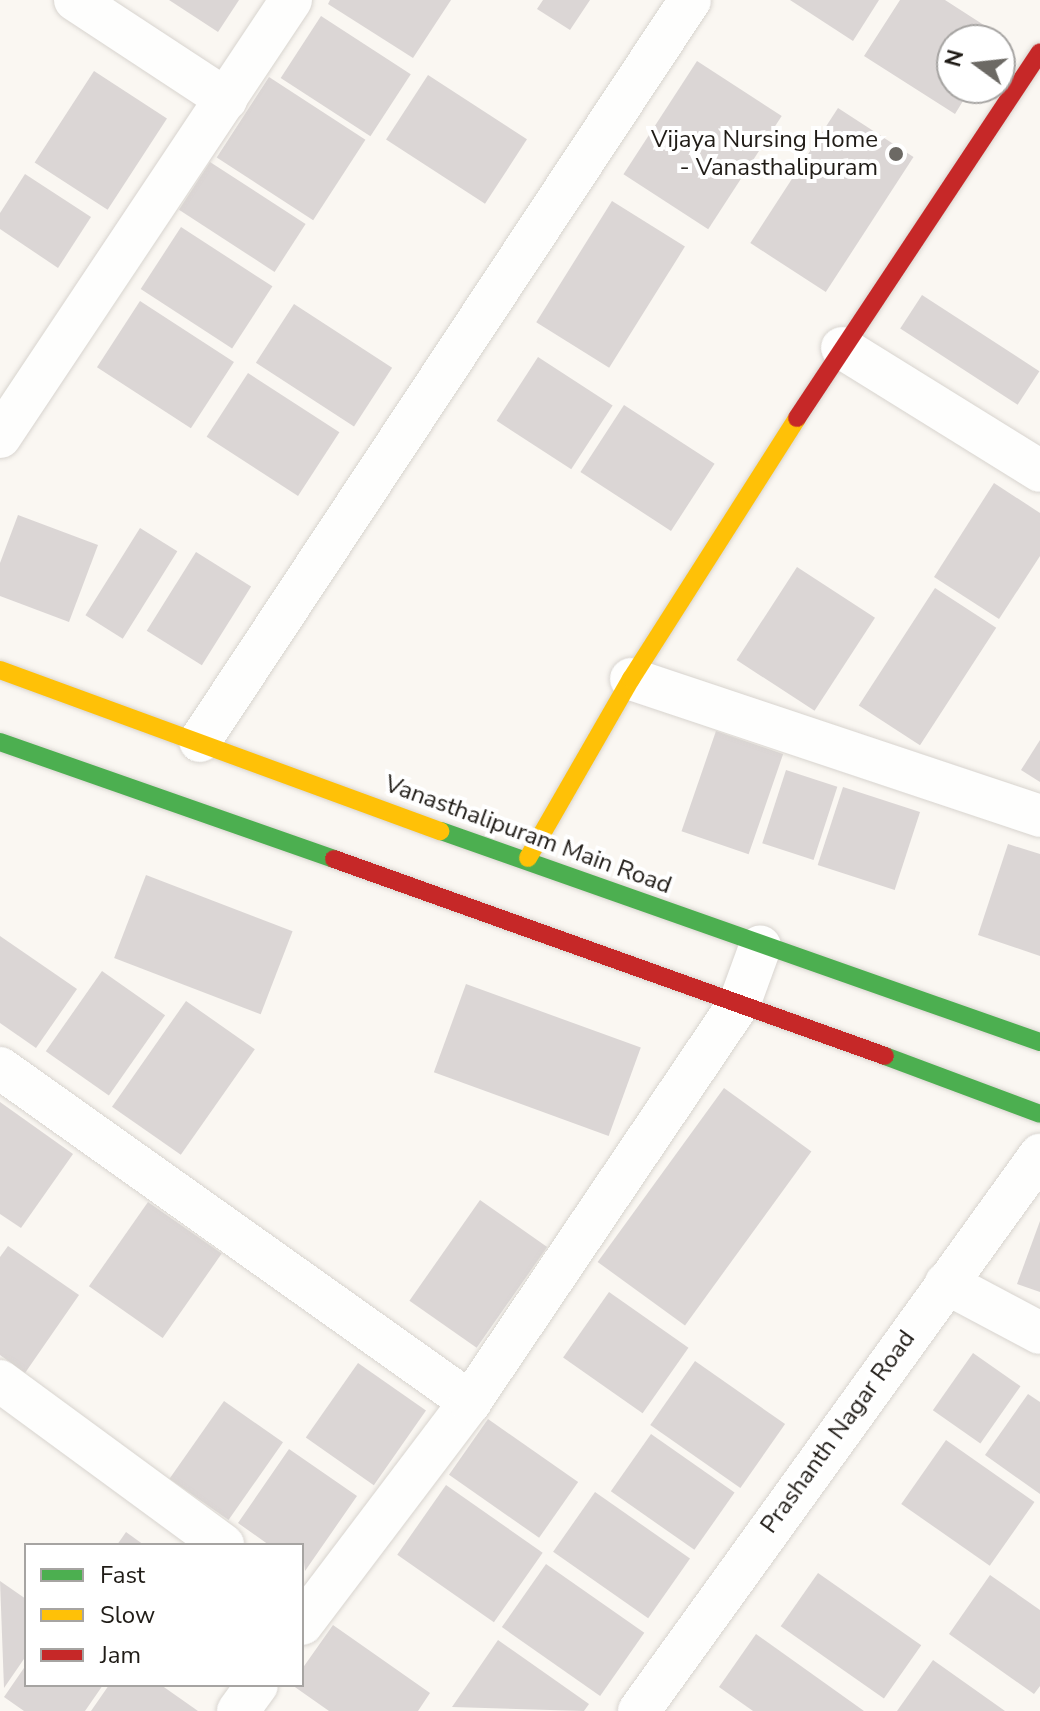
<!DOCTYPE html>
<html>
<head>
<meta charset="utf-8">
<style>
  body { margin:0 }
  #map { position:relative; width:1040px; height:1711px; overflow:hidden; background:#faf7f2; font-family:"Nunito Sans",sans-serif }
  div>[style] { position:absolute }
  .building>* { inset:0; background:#dbd6d5; transform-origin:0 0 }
  .roads { filter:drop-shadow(0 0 2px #d8d4cf) drop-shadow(0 0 2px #d8d4cf) }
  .street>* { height:42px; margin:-21px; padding:0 21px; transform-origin:21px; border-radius:21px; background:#fefefd }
  .fast>* { height:18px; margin:-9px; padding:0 9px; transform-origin:9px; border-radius:9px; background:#4caf50 }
  .slow>* { height:18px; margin:-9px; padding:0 9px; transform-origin:9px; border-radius:9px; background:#ffc107 }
  .jam>* { height:18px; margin:-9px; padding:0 9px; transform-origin:9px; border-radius:9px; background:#c62828 }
  .dots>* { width:22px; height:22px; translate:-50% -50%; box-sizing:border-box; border:4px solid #fff; border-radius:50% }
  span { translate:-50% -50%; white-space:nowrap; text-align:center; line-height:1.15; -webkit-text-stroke:8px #fff; paint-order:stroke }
  .poi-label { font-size:24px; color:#201c17 }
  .right { translate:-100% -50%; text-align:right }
  .street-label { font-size:24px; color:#201c17 }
  .legend { position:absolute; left:24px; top:1543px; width:280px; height:144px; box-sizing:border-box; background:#fff; border:2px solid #a6a4a2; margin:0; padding:10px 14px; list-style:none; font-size:24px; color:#201c17 }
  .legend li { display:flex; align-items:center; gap:16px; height:40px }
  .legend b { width:40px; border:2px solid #a6a4a2 }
  .north { position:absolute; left:936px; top:24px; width:80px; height:80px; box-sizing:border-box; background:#fff; border:2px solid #a6a4a2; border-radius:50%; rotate:285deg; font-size:22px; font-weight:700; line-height:32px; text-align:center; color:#201c17 }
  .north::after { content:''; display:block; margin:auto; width:28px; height:36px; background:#6c6964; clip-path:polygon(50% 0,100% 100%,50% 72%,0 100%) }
</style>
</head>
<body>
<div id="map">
  <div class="building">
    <i style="clip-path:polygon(169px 0,239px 0,218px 32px)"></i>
    <i style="clip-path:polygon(330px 0,451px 0,413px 58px,328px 4px)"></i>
    <i style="clip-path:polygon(543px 0,590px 0,570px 30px,537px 9px)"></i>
    <i style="clip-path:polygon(790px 0,879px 0,853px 41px)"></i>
    <i style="clip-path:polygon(900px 0,945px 0,1004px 38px,952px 40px,952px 88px,971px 88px,955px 114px,864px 56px)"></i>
    <i style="left:321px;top:16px;width:107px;height:74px;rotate:33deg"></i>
    <i style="left:697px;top:61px;width:101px;height:135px;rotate:33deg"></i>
    <i style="left:94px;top:71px;width:87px;height:109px;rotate:33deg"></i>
    <i style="left:428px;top:75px;width:118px;height:77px;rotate:33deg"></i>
    <i style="left:269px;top:77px;width:115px;height:96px;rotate:33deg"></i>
    <i style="left:838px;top:108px;width:90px;height:161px;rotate:33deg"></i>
    <i style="left:210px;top:162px;width:114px;height:57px;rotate:33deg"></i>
    <i style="clip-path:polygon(25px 174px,91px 217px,58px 268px,0 229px,0 213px)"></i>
    <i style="left:612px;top:201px;width:86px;height:143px;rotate:32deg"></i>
    <i style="left:181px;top:227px;width:109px;height:74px;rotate:33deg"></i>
    <i style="left:922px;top:295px;width:140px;height:40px;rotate:33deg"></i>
    <i style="left:140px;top:301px;width:112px;height:79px;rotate:33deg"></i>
    <i style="left:294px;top:304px;width:117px;height:70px;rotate:33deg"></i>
    <i style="left:538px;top:357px;width:89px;height:76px;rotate:33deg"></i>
    <i style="left:248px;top:373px;width:109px;height:76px;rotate:33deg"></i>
    <i style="left:624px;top:405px;width:108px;height:80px;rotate:33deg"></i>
    <i style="clip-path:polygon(994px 483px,1040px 513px,1040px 556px,999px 619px,934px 577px)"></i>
    <i style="clip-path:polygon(18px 515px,98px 545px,69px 622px,0 596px,0 563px)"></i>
    <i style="left:140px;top:528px;width:44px;height:103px;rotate:32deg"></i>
    <i style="left:196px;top:552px;width:65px;height:93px;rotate:32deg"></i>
    <i style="left:797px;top:567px;width:93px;height:111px;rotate:33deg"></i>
    <i style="left:935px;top:588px;width:73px;height:140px;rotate:33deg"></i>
    <i style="left:716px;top:731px;width:71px;height:106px;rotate:19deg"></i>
    <i style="clip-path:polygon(1040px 740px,1040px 782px,1021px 770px)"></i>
    <i style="left:786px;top:770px;width:54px;height:77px;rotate:18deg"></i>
    <i style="left:843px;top:787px;width:81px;height:82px;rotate:18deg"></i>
    <i style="clip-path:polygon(1008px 844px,1040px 854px,1040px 956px,978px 935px)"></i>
    <i style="left:146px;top:875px;width:157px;height:89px;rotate:21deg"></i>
    <i style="clip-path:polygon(0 936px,77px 989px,36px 1048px,0 1023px)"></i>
    <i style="left:102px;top:971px;width:77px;height:98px;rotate:35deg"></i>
    <i style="left:466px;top:984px;width:186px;height:94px;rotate:20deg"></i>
    <i style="left:186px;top:1001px;width:84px;height:129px;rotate:35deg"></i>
    <i style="left:724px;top:1088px;width:108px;height:215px;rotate:36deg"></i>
    <i style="clip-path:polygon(0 1102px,73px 1154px,21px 1228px,0 1214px)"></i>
    <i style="left:480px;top:1200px;width:82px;height:123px;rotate:35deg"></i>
    <i style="left:148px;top:1202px;width:90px;height:103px;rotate:35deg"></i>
    <i style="clip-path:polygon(1040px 1221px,1040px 1292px,1017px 1284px)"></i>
    <i style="clip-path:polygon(8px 1246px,79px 1295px,25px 1373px,0 1355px,0 1257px)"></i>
    <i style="left:609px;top:1292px;width:97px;height:80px;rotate:35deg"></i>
    <i style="left:973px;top:1353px;width:58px;height:70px;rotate:35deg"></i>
    <i style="left:695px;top:1361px;width:110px;height:78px;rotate:35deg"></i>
    <i style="left:358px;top:1363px;width:83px;height:91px;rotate:35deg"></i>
    <i style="clip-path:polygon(1028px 1394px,1040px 1402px,1040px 1494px,985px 1455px)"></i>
    <i style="left:224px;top:1401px;width:72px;height:95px;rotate:35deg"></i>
    <i style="left:488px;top:1419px;width:110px;height:68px;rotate:35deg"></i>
    <i style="left:651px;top:1434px;width:102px;height:70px;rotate:35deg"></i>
    <i style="left:946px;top:1440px;width:108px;height:78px;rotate:35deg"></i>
    <i style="clip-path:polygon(289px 1449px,357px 1496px,305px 1571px,302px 1545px,269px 1545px,238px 1523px)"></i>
    <i style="left:446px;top:1485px;width:118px;height:85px;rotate:35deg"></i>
    <i style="left:595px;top:1492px;width:116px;height:73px;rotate:35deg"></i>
    <i style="clip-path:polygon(126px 1532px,144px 1545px,117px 1545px)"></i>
    <i style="left:546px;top:1564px;width:120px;height:77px;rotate:35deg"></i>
    <i style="left:818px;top:1573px;width:126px;height:65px;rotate:35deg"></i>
    <i style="clip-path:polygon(990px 1575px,1040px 1610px,1040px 1686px,1034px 1694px,949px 1634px)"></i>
    <i style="clip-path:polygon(0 1581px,26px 1599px,26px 1656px,4px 1688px)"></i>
    <i style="clip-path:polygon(333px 1625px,430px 1693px,418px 1711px,329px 1711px,292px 1685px,302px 1685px,302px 1669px)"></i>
    <i style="clip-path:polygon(756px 1634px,864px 1711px,753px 1711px,719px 1687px)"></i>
    <i style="clip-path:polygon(498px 1640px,589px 1704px,584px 1711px,452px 1707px)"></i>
    <i style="clip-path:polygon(933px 1660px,1005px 1711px,897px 1711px)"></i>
    <i style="clip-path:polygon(26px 1665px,26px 1685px,103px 1685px,85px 1711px,24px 1711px,4px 1697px)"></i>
    <i style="clip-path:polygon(109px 1685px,161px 1685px,198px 1711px,91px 1711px)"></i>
  </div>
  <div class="roads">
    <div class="street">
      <i style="left:75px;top:0;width:181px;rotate:33.3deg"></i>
      <i style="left:842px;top:348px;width:233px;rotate:31.8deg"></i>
      <i style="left:0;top:437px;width:525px;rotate:-56.34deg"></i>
      <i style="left:631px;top:679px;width:431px;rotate:18.5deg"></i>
      <i style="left:200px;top:741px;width:888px;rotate:-56.52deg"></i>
      <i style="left:0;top:1068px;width:577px;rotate:35.4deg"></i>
      <i style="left:946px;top:1283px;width:106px;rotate:28deg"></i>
      <i style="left:0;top:1381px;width:277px;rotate:36.3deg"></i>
      <i style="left:302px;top:1624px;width:278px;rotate:-52.9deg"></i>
      <i style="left:470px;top:1402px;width:483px;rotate:-56deg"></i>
      <i style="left:740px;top:1002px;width:59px;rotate:-70deg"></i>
      <i style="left:238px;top:1711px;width:32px;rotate:-54deg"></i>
      <i style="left:639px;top:1711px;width:686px;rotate:-54.2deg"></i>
    </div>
    <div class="fast">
      <i style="left:0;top:742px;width:354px;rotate:19.3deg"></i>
      <i style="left:441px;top:831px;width:635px;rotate:19.41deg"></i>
      <i style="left:885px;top:1056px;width:165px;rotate:20.5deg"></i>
    </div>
    <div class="slow">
      <i style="left:0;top:670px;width:469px;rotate:20.1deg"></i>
      <i style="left:528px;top:858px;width:207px;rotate:-60.1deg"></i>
      <i style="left:631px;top:679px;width:309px;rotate:-57.5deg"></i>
    </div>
    <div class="jam">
      <i style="left:797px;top:418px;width:439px;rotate:-56.4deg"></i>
      <i style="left:334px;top:859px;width:585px;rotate:19.67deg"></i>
    </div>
  </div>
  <div class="dots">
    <i style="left:896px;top:154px;background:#6c6964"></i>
  </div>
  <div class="poi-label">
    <span class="right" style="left:878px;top:154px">Vijaya Nursing Home<br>- Vanasthalipuram</span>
  </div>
  <div class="street-label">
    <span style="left:528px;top:835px;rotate:20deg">Vanasthalipuram Main Road</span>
    <span style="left:838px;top:1432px;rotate:-54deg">Prashanth Nagar Road</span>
  </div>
  <ul class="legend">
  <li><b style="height:10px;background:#4caf50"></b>Fast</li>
  <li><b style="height:10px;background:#ffc107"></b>Slow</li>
  <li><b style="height:10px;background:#c62828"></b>Jam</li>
  </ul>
  <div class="north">N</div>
</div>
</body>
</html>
